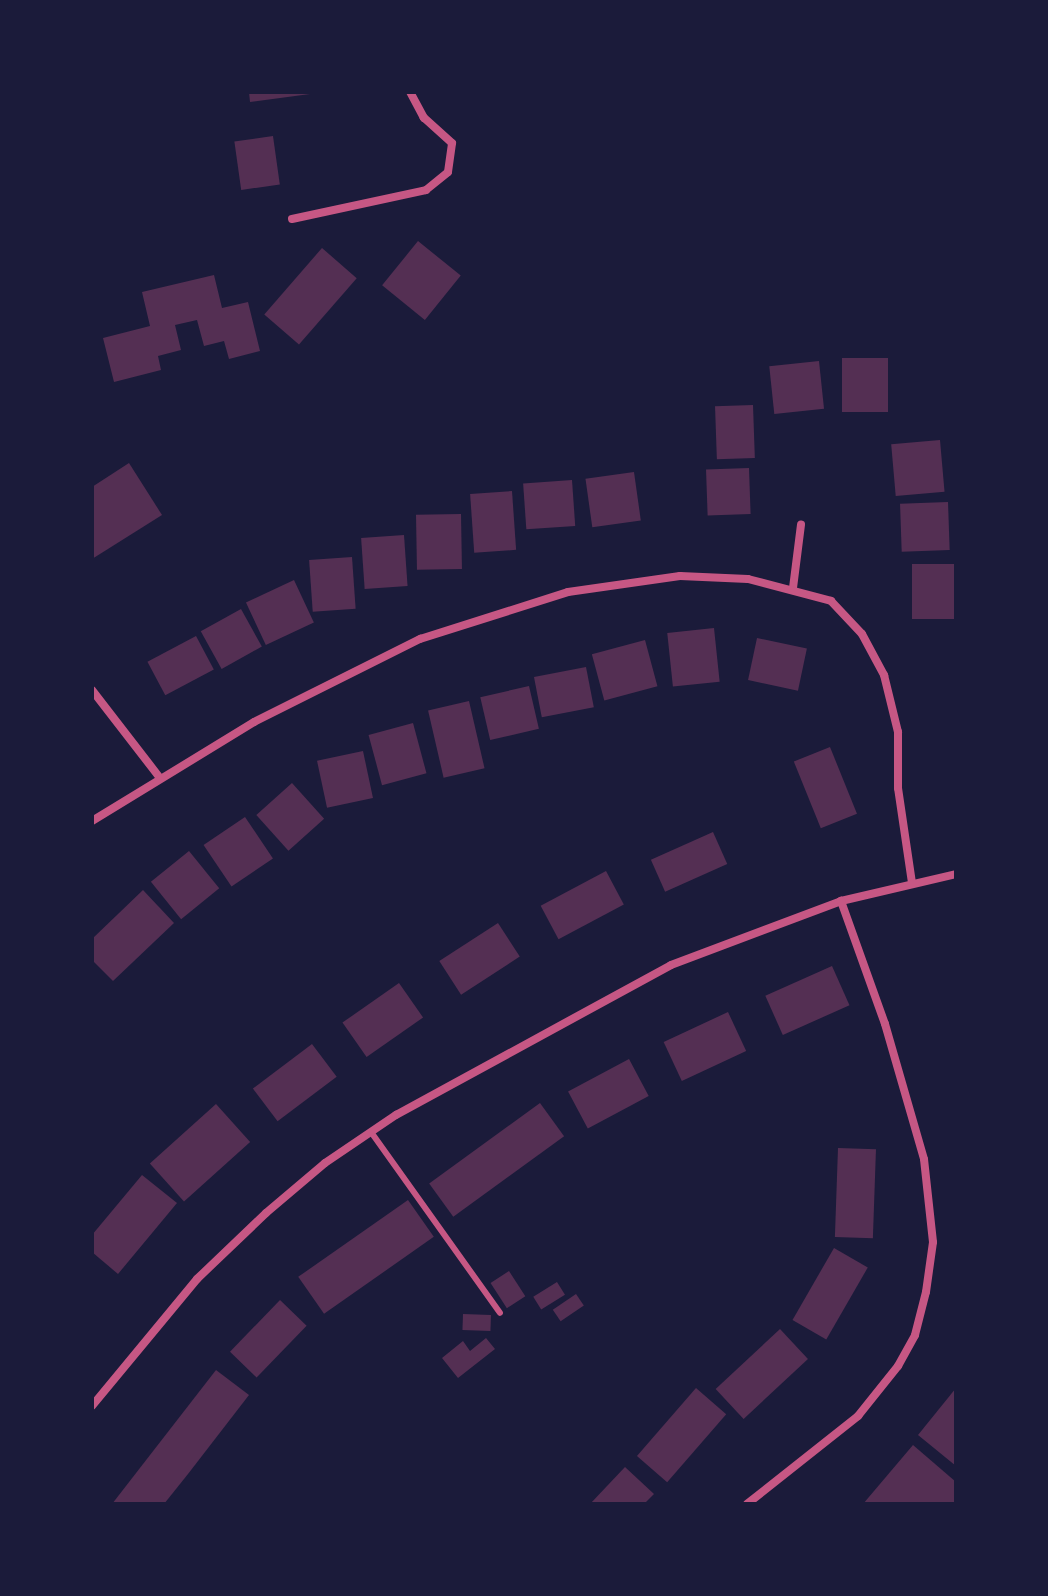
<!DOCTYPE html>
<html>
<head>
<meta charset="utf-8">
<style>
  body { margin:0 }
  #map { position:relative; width:1048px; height:1596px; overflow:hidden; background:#1b1b3a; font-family:"Asap Condensed",sans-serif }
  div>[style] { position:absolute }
  .building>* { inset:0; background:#542f53; transform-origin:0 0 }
  .service>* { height:6px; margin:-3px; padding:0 3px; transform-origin:3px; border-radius:3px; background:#c65784 }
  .minor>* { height:8px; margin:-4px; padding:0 4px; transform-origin:4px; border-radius:4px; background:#c65784 }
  span { translate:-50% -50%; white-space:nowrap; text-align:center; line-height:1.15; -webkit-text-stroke:8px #1b1b3a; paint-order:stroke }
  .frame { position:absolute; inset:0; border:94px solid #1b1b3a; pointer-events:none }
</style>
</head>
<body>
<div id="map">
  <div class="building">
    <i style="clip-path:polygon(249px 92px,310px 92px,310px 94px,250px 102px)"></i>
    <i style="left:273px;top:136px;width:49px;height:39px;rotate:82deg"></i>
    <i style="left:418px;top:241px;width:55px;height:57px;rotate:39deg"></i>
    <i style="left:322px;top:248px;width:46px;height:88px;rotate:41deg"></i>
    <i style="clip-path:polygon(214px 275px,222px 308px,248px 302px,260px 351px,229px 359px,224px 341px,204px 346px,197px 320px,175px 325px,181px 350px,158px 356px,161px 370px,114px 382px,103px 338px,150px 326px,142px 292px)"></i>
    <i style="left:842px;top:358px;width:46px;height:54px"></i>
    <i style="left:819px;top:361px;width:48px;height:50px;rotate:84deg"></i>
    <i style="left:753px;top:405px;width:53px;height:38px;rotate:88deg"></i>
    <i style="left:940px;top:440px;width:52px;height:49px;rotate:85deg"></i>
    <i style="clip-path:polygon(129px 463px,162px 515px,92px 559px,92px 487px)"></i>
    <i style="left:749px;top:468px;width:46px;height:43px;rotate:88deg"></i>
    <i style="left:634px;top:472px;width:49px;height:49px;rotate:82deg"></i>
    <i style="left:572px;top:480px;width:46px;height:49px;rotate:86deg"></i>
    <i style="left:512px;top:491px;width:59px;height:42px;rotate:86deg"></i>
    <i style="left:948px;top:502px;width:48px;height:48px;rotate:88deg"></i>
    <i style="left:461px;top:514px;width:55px;height:45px;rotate:89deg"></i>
    <i style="left:404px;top:535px;width:51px;height:43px;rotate:86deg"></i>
    <i style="left:352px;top:557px;width:52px;height:43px;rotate:86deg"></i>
    <i style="left:956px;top:564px;width:55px;height:44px;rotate:90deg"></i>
    <i style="left:294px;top:580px;width:47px;height:53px;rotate:65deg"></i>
    <i style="left:241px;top:609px;width:43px;height:46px;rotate:61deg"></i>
    <i style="left:714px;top:628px;width:54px;height:47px;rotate:84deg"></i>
    <i style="left:196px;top:636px;width:38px;height:55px;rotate:62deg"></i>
    <i style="left:757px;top:638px;width:51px;height:43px;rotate:12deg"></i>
    <i style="left:645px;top:640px;width:48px;height:55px;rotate:75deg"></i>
    <i style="left:586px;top:667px;width:41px;height:53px;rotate:79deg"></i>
    <i style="left:529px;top:686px;width:44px;height:50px;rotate:77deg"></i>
    <i style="left:469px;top:701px;width:69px;height:42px;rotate:77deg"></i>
    <i style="left:413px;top:723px;width:52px;height:46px;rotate:75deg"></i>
    <i style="left:830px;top:747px;width:72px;height:39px;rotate:68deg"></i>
    <i style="left:363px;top:751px;width:48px;height:47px;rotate:78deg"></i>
    <i style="left:292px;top:783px;width:48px;height:48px;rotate:48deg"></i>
    <i style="left:245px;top:817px;width:50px;height:50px;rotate:56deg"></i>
    <i style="left:713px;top:832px;width:35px;height:68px;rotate:66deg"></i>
    <i style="left:189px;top:851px;width:48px;height:49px;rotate:51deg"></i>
    <i style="left:606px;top:871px;width:38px;height:74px;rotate:62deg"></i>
    <i style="clip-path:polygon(143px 890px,174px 923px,113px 981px,92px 960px,92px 939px)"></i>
    <i style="left:498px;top:923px;width:40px;height:70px;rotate:57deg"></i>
    <i style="left:832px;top:966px;width:43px;height:73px;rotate:66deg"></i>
    <i style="left:399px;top:983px;width:42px;height:69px;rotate:55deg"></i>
    <i style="left:728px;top:1012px;width:43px;height:71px;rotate:65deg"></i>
    <i style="left:312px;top:1044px;width:41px;height:74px;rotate:53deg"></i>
    <i style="left:629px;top:1059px;width:42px;height:69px;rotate:62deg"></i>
    <i style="left:540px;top:1103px;width:41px;height:137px;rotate:54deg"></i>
    <i style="left:216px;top:1104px;width:51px;height:89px;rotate:48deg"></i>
    <i style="left:838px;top:1148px;width:38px;height:89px;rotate:2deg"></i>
    <i style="clip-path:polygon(142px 1175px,177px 1203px,118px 1274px,92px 1252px,92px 1235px)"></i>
    <i style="left:408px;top:1200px;width:45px;height:134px;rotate:55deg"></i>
    <i style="left:834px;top:1248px;width:39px;height:83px;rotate:30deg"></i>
    <i style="left:509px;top:1271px;width:30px;height:22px;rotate:57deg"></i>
    <i style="left:557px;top:1282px;width:15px;height:28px;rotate:58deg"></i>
    <i style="left:576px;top:1294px;width:14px;height:28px;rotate:56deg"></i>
    <i style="left:280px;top:1300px;width:37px;height:72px;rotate:44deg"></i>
    <i style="left:463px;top:1314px;width:28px;height:16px;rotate:2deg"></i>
    <i style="left:780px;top:1329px;width:41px;height:88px;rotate:47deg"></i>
    <i style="clip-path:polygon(486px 1338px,495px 1349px,458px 1378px,442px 1358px,463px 1341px,470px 1351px)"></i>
    <i style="clip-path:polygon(216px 1370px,249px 1395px,188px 1474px,164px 1504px,112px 1504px)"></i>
    <i style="left:696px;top:1388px;width:40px;height:90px;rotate:41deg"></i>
    <i style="clip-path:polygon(956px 1388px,956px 1466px,918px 1435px)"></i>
    <i style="clip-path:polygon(913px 1445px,956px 1482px,956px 1504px,863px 1504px)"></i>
    <i style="clip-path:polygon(625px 1467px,654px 1494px,644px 1504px,590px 1504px)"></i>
  </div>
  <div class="service">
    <i style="left:371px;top:1132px;width:222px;rotate:54.5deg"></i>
  </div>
  <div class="minor">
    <i style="left:292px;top:219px;width:137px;rotate:-12.2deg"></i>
    <i style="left:426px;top:190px;width:28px;rotate:-39deg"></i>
    <i style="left:448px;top:172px;width:29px;rotate:-82deg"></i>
    <i style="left:452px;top:143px;width:38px;rotate:-138deg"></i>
    <i style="left:424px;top:118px;width:30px;rotate:-118deg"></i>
    <i style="left:793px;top:588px;width:64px;rotate:-82.8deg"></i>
    <i style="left:92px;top:690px;width:111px;rotate:52.3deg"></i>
    <i style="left:92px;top:821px;width:190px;rotate:-31.4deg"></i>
    <i style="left:254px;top:722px;width:186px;rotate:-26.6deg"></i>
    <i style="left:420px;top:639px;width:155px;rotate:-17.6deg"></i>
    <i style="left:568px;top:592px;width:113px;rotate:-8.1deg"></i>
    <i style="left:680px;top:576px;width:68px;rotate:2.5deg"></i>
    <i style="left:748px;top:579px;width:86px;rotate:14.8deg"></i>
    <i style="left:831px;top:601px;width:45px;rotate:46.8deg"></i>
    <i style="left:862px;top:634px;width:47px;rotate:61.8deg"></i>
    <i style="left:884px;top:675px;width:59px;rotate:76.2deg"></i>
    <i style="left:898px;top:732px;width:56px;rotate:90deg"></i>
    <i style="left:898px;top:788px;width:96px;rotate:81.6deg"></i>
    <i style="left:92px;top:1406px;width:165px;rotate:-50.4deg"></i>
    <i style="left:197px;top:1279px;width:95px;rotate:-43.7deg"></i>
    <i style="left:266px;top:1213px;width:77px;rotate:-40.3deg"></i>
    <i style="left:325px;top:1163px;width:86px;rotate:-34.1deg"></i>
    <i style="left:396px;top:1115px;width:313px;rotate:-28.6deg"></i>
    <i style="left:671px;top:965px;width:182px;rotate:-20.6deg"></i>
    <i style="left:841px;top:901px;width:118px;rotate:-13.2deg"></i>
    <i style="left:747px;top:1504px;width:142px;rotate:-38.4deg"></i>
    <i style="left:858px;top:1416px;width:64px;rotate:-51.3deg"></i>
    <i style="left:898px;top:1366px;width:35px;rotate:-61deg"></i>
    <i style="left:915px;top:1335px;width:44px;rotate:-75.7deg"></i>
    <i style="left:926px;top:1292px;width:50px;rotate:-82deg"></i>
    <i style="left:933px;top:1242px;width:83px;rotate:-96.2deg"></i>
    <i style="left:924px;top:1159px;width:141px;rotate:-106.1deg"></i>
    <i style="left:885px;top:1024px;width:131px;rotate:-109.7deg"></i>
  </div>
  <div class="frame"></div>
</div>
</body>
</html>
